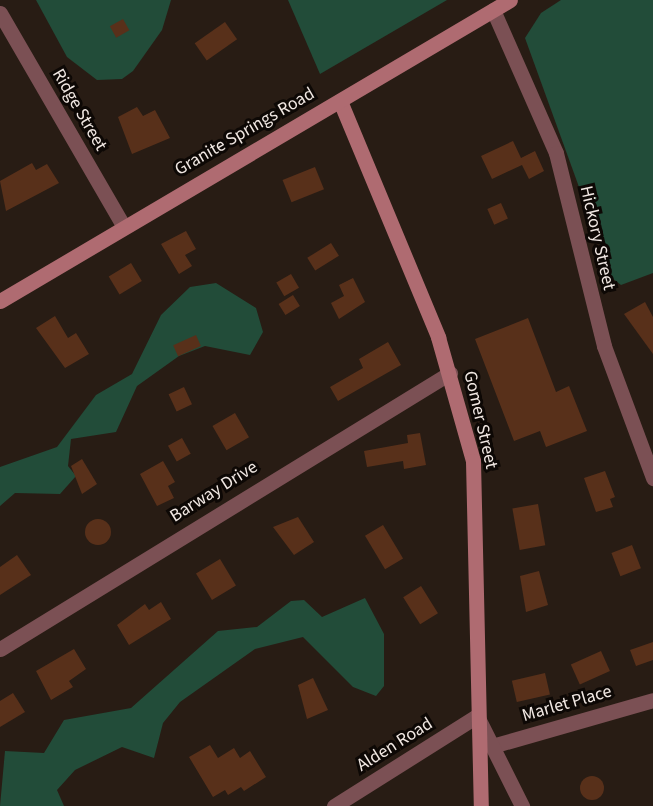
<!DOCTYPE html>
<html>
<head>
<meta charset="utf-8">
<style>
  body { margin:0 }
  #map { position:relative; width:653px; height:806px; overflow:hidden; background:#281c14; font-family:"Source Sans 3",sans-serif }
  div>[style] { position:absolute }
  .green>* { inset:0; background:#224c39 }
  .building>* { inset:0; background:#58301a; transform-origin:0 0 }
  .round { border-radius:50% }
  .street>* { height:15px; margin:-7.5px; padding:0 7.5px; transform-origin:7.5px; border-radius:7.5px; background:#7b5054 }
  .secondary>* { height:15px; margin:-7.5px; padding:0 7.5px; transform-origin:7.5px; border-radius:7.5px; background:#af6b71 }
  span { translate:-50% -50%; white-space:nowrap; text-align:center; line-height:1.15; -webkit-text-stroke:6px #0d0805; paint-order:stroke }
  .street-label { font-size:18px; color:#f1e8e3 }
</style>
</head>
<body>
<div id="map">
  <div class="green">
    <i style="clip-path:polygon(36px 0,171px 0,162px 30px,133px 71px,122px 79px,97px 80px,67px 57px)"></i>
    <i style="clip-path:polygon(288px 0,447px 0,320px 74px)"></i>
    <i style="clip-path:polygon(561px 0,653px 0,653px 273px,621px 285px,612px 278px,525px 38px,541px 13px)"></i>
    <i style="clip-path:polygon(216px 283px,256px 308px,263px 332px,250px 355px,205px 346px,179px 356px,137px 386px,116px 432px,71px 439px,68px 466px,76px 476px,60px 494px,15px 493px,0 506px,0 467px,57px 447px,96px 395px,132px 374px,161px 315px,190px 287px)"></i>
    <i style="clip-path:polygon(365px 598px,384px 634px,384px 686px,376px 696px,353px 687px,303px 637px,255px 649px,180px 702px,163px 723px,154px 758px,122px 747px,75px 770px,57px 790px,64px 806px,0 806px,5px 751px,44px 753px,64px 720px,131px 708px,218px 631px,257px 627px,291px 601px,304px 600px,322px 617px)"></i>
  </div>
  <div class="building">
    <i style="left:123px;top:19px;width:13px;height:15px;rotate:61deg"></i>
    <i style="left:225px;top:22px;width:21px;height:37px;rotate:55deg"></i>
    <i style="clip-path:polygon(137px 107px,143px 116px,155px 110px,170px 138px,132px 154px,118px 117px)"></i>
    <i style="clip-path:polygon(513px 141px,521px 158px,535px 151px,544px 171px,529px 179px,522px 165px,492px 179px,481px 156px)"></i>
    <i style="clip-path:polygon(32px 163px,36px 170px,47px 164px,59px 183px,6px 211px,0 181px)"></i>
    <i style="left:315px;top:167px;width:24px;height:35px;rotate:68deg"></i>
    <i style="left:501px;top:203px;width:17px;height:15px;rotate:66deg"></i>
    <i style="clip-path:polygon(186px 231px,196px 249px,185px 255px,192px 266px,179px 274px,161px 244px)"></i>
    <i style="left:331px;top:243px;width:15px;height:28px;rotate:58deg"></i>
    <i style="left:131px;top:263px;width:21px;height:26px;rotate:59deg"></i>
    <i style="left:291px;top:274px;width:16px;height:17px;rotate:60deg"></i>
    <i style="clip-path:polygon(353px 278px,365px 302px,339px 319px,331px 303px,344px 296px,339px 285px)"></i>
    <i style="left:293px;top:295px;width:13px;height:17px;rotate:58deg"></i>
    <i style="clip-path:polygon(645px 302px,653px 317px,653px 354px,624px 314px)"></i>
    <i style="clip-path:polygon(55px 316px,68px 338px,76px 333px,89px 354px,65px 368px,36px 328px)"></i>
    <i style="clip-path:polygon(528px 318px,556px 392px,569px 386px,587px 431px,546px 447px,540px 431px,514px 441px,475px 339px)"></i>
    <i style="left:196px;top:335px;width:12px;height:25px;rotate:66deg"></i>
    <i style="clip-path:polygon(388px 342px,401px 365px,338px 401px,330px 387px,363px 368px,359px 359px)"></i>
    <i style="left:184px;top:387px;width:19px;height:17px;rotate:65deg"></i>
    <i style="left:235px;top:413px;width:28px;height:26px;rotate:60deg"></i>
    <i style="clip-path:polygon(420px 433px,426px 465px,404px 469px,403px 461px,367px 467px,364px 451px,408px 443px,407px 435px)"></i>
    <i style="left:182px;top:438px;width:18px;height:16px;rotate:61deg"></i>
    <i style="clip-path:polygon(82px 459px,97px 484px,82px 494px,71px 466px)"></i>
    <i style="clip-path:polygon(163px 461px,175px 482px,168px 486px,174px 498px,157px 506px,140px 474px)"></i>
    <i style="clip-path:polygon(605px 471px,615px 497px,610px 499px,613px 507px,596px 512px,584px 478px)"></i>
    <i style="left:538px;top:504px;width:42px;height:26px;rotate:80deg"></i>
    <i style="clip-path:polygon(298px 517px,314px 542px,294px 555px,273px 527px)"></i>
    <i class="round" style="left:85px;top:519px;width:26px;height:26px"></i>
    <i style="left:383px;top:525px;width:39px;height:21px;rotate:59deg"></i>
    <i style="left:632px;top:545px;width:25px;height:22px;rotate:69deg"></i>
    <i style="clip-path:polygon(17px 555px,31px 575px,0 595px,0 567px)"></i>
    <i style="left:220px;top:559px;width:31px;height:28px;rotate:59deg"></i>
    <i style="clip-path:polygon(539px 571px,548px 605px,526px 612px,520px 576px)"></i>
    <i style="left:421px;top:586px;width:32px;height:21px;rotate:58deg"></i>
    <i style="clip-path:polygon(161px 602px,171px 619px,129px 645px,117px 625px,145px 604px,149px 610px)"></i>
    <i style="clip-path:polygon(653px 642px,653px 660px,636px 666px,630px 650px)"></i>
    <i style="clip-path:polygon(74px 649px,86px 669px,69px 681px,73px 687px,51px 700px,36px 671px)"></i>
    <i style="left:601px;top:651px;width:22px;height:33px;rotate:66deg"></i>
    <i style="left:545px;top:673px;width:22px;height:34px;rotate:77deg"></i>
    <i style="clip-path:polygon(313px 678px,328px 710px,307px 719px,298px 685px)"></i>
    <i style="clip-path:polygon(13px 693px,25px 712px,0 727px,0 701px)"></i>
    <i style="clip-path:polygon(210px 745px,218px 758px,234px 748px,240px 758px,250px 751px,266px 777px,244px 791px,241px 787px,228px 795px,225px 790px,213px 797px,189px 757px)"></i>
    <i class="round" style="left:580px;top:776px;width:24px;height:24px"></i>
  </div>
  <div class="street">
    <i style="left:493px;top:10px;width:156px;rotate:66.2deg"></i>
    <i style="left:556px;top:153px;width:199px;rotate:76deg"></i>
    <i style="left:604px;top:346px;width:141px;rotate:69.6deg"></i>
    <i style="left:0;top:13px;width:247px;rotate:59.9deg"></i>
    <i style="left:0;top:649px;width:528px;rotate:-31.52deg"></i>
    <i style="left:492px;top:746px;width:167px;rotate:-15.9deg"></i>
    <i style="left:334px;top:806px;width:169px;rotate:-32.2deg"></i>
    <i style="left:477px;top:716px;width:101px;rotate:63.4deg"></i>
  </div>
  <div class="secondary">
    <i style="left:340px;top:101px;width:256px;rotate:67.4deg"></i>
    <i style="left:438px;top:337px;width:129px;rotate:74.2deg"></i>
    <i style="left:473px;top:461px;width:345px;rotate:88.7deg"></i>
    <i style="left:0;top:301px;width:592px;rotate:-30.55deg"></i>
  </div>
  <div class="street-label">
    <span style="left:79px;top:110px;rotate:60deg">Ridge Street</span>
    <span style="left:245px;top:132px;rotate:-30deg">Granite Springs Road</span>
    <span style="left:597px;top:238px;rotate:77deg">Hickory Street</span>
    <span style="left:480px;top:420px;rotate:77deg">Gomer Street</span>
    <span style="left:214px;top:492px;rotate:-32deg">Barway Drive</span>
    <span style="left:567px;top:704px;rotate:-16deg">Marlet Place</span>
    <span style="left:395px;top:745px;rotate:-32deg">Alden Road</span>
  </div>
</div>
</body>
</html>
